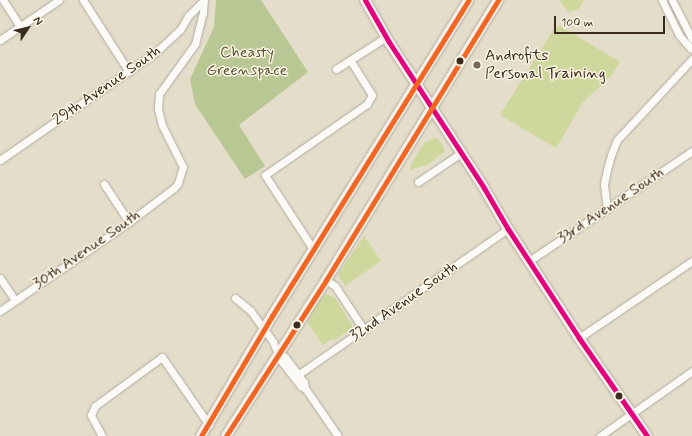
<!DOCTYPE html>
<html>
<head>
<meta charset="utf-8">
<style>
  body { margin:0 }
  #map { position:relative; width:692px; height:436px; overflow:hidden; background:#e4ddca; font-family:Mynerve,sans-serif }
  div>[style] { position:absolute }
  .green>* { inset:0; background:#ced89c }
  .forest>* { inset:0; background:#b9c794 }
  .roads { filter:drop-shadow(0 0 1px #b2ac9f) drop-shadow(0 0 1px #b2ac9f) }
  .minor>* { height:7px; margin:-3.5px; padding:0 3.5px; transform-origin:3.5px; border-radius:3.5px; background:#fbfaf7 }
  .secondary>* { height:10px; margin:-5px; padding:0 5px; transform-origin:5px; border-radius:5px; background:#f3f0e9 }
  .bus-1>* { height:5px; margin:-2.5px; padding:0 2.5px; transform-origin:2.5px; border-radius:2.5px; background:#e5007d }
  .bus-2>* { height:5px; margin:-2.5px; padding:0 2.5px; transform-origin:2.5px; border-radius:2.5px; background:#f26522 }
  .dots>* { width:11px; height:11px; translate:-50% -50%; box-sizing:border-box; border:2px solid #fcf5e5; border-radius:50% }
  span { translate:-50% -50%; white-space:nowrap; text-align:center; line-height:1.15; -webkit-text-stroke:3px #fcf5e5; paint-order:stroke }
  .park-label { font-size:16px; color:#5b5434 }
  .poi-label { font-size:16px; color:#3b2a1e }
  .left { translate:0 -50%; text-align:left }
  .street-label { font-size:16px; color:#3b2a1e }
  .north { position:absolute; left:8px; top:8px; width:40px; height:40px; -webkit-text-stroke:3px #fcf5e5; paint-order:stroke; rotate:55deg; font-size:11px; font-weight:700; line-height:16px; text-align:center; color:#3b2a1e }
  .north::after { content:''; display:block; margin:auto; width:14px; height:18px; background:#3b2a1e; clip-path:polygon(50% 0,100% 100%,50% 72%,0 100%) }
  .scale { position:absolute; left:554px; top:16px; width:111px; height:18px; box-sizing:border-box; border:2px solid #3b2a1e; border-top:0; padding-left:5px; font-size:12px; line-height:14px; white-space:nowrap; color:#3b2a1e; -webkit-text-stroke:3px #fcf5e5; paint-order:stroke }
</style>
</head>
<body>
<div id="map">
  <div class="green">
    <i style="clip-path:polygon(559px 0,584px 0,579px 9px,571px 12px,567px 11px)"></i>
    <i style="clip-path:polygon(560px 26px,620px 62px,611px 76px,583px 102px,556px 148px,500px 115px,555px 27px)"></i>
    <i style="clip-path:polygon(435px 138px,439px 140px,444px 148px,444px 152px,426px 166px,420px 166px,412px 170px,410px 168px,411px 164px,425px 142px)"></i>
    <i style="clip-path:polygon(364px 236px,381px 261px,345px 286px,339px 277px,339px 273px)"></i>
    <i style="clip-path:polygon(326px 294px,335px 298px,353px 327px,337px 339px,330px 340px,323px 345px,308px 323px,315px 307px,323px 297px)"></i>
  </div>
  <div class="forest">
    <i style="clip-path:polygon(216px 0,261px 0,308px 72px,239px 125px,265px 166px,245px 179px,195px 104px,190px 79px,214px 27px)"></i>
  </div>
  <div class="roads">
    <div class="minor">
      <i style="left:3px;top:0;width:31px;rotate:57deg"></i>
      <i style="left:83px;top:0;width:85px;rotate:57.4deg"></i>
      <i style="left:662px;top:0;width:39px;rotate:64deg"></i>
      <i style="left:679px;top:35px;width:18px;rotate:49deg"></i>
      <i style="left:672px;top:0;width:44px;rotate:62.9deg"></i>
      <i style="left:0;top:40px;width:71px;rotate:-34.1deg"></i>
      <i style="left:336px;top:69px;width:59px;rotate:-32.6deg"></i>
      <i style="left:0;top:160px;width:190px;rotate:-34.7deg"></i>
      <i style="left:156px;top:52px;width:33px;rotate:-43deg"></i>
      <i style="left:180px;top:30px;width:16px;rotate:-60deg"></i>
      <i style="left:188px;top:16px;width:21px;rotate:-45deg"></i>
      <i style="left:418px;top:182px;width:52px;rotate:-34deg"></i>
      <i style="left:104px;top:184px;width:45px;rotate:56.7deg"></i>
      <i style="left:607px;top:209px;width:25px;rotate:-97deg"></i>
      <i style="left:604px;top:184px;width:14px;rotate:-78deg"></i>
      <i style="left:607px;top:170px;width:16px;rotate:-75deg"></i>
      <i style="left:611px;top:155px;width:16px;rotate:-68deg"></i>
      <i style="left:617px;top:140px;width:110px;rotate:-47.2deg"></i>
      <i style="left:313px;top:249px;width:88px;rotate:-123deg"></i>
      <i style="left:265px;top:175px;width:124px;rotate:-34.8deg"></i>
      <i style="left:367px;top:104px;width:10px;rotate:-61deg"></i>
      <i style="left:372px;top:95px;width:40px;rotate:-122deg"></i>
      <i style="left:529px;top:261px;width:197px;rotate:-34deg"></i>
      <i style="left:0;top:278px;width:27px;rotate:56deg"></i>
      <i style="left:326px;top:280px;width:11px;rotate:34deg"></i>
      <i style="left:335px;top:286px;width:53px;rotate:56.6deg"></i>
      <i style="left:235px;top:298px;width:19px;rotate:39deg"></i>
      <i style="left:250px;top:310px;width:39px;rotate:54deg"></i>
      <i style="left:273px;top:342px;width:22px;rotate:66deg"></i>
      <i style="left:282px;top:362px;width:31px;rotate:52deg"></i>
      <i style="left:301px;top:386px;width:4px;rotate:27deg"></i>
      <i style="left:0;top:311px;width:157px;rotate:-34.6deg"></i>
      <i style="left:129px;top:222px;width:56px;rotate:-37.1deg"></i>
      <i style="left:174px;top:188px;width:6px;rotate:-51deg"></i>
      <i style="left:178px;top:183px;width:17px;rotate:-73deg"></i>
      <i style="left:183px;top:167px;width:47px;rotate:-116.6deg"></i>
      <i style="left:162px;top:125px;width:16px;rotate:-104deg"></i>
      <i style="left:158px;top:109px;width:15px;rotate:-86deg"></i>
      <i style="left:159px;top:94px;width:62px;rotate:-54.2deg"></i>
      <i style="left:195px;top:44px;width:32px;rotate:-76deg"></i>
      <i style="left:203px;top:13px;width:13px;rotate:-86deg"></i>
      <i style="left:579px;top:338px;width:137px;rotate:-34.3deg"></i>
      <i style="left:279px;top:354px;width:7px;rotate:27deg"></i>
      <i style="left:285px;top:357px;width:31px;rotate:53deg"></i>
      <i style="left:304px;top:382px;width:6px;rotate:81deg"></i>
      <i style="left:305px;top:388px;width:58px;rotate:55.5deg"></i>
      <i style="left:299px;top:374px;width:254px;rotate:-34.8deg"></i>
      <i style="left:102px;top:436px;width:24px;rotate:-118deg"></i>
      <i style="left:91px;top:415px;width:10px;rotate:-66deg"></i>
      <i style="left:95px;top:406px;width:83px;rotate:-36.2deg"></i>
      <i style="left:162px;top:357px;width:83px;rotate:55.3deg"></i>
      <i style="left:600px;top:436px;width:113px;rotate:-35.2deg"></i>
    </div>
    <div class="secondary">
      <i style="left:365px;top:0;width:48px;rotate:60.3deg"></i>
      <i style="left:389px;top:42px;width:174px;rotate:56.9deg"></i>
      <i style="left:484px;top:188px;width:48px;rotate:59.7deg"></i>
      <i style="left:508px;top:229px;width:130px;rotate:56.9deg"></i>
      <i style="left:579px;top:338px;width:119px;rotate:55.2deg"></i>
      <i style="left:201px;top:436px;width:139px;rotate:-59.4deg"></i>
      <i style="left:272px;top:316px;width:372px;rotate:-58.1deg"></i>
      <i style="left:226px;top:436px;width:185px;rotate:-57.3deg"></i>
      <i style="left:326px;top:280px;width:329px;rotate:-58.4deg"></i>
    </div>
  </div>
  <div class="bus-1">
    <i style="left:365px;top:0;width:48px;rotate:60.3deg"></i>
    <i style="left:389px;top:42px;width:174px;rotate:56.9deg"></i>
    <i style="left:484px;top:188px;width:48px;rotate:59.7deg"></i>
    <i style="left:508px;top:229px;width:130px;rotate:56.9deg"></i>
    <i style="left:579px;top:338px;width:119px;rotate:55.2deg"></i>
  </div>
  <div class="bus-2">
    <i style="left:201px;top:436px;width:139px;rotate:-59.4deg"></i>
    <i style="left:272px;top:316px;width:372px;rotate:-58.1deg"></i>
    <i style="left:226px;top:436px;width:185px;rotate:-57.3deg"></i>
    <i style="left:326px;top:280px;width:329px;rotate:-58.4deg"></i>
  </div>
  <div class="dots">
    <i style="left:460px;top:61px;background:#3b2a1e"></i>
    <i style="left:477px;top:65px;background:#76695a"></i>
    <i style="left:297px;top:325px;background:#3b2a1e"></i>
    <i style="left:619px;top:396px;background:#3b2a1e"></i>
  </div>
  <div class="park-label">
    <span style="left:247px;top:62px">Cheasty<br>Greenspace</span>
  </div>
  <div class="poi-label">
    <span class="left" style="left:485px;top:65px">Androfits<br>Personal Training</span>
  </div>
  <div class="street-label">
    <span style="left:107px;top:86px;rotate:-35deg">29th Avenue South</span>
    <span style="left:611px;top:206px;rotate:-34deg">33rd Avenue South</span>
    <span style="left:87px;top:250px;rotate:-35deg">30th Avenue South</span>
    <span style="left:404px;top:302px;rotate:-35deg">32nd Avenue South</span>
  </div>
  <div class="north">N</div>
  <div class="scale">100 m</div>
</div>
</body>
</html>
